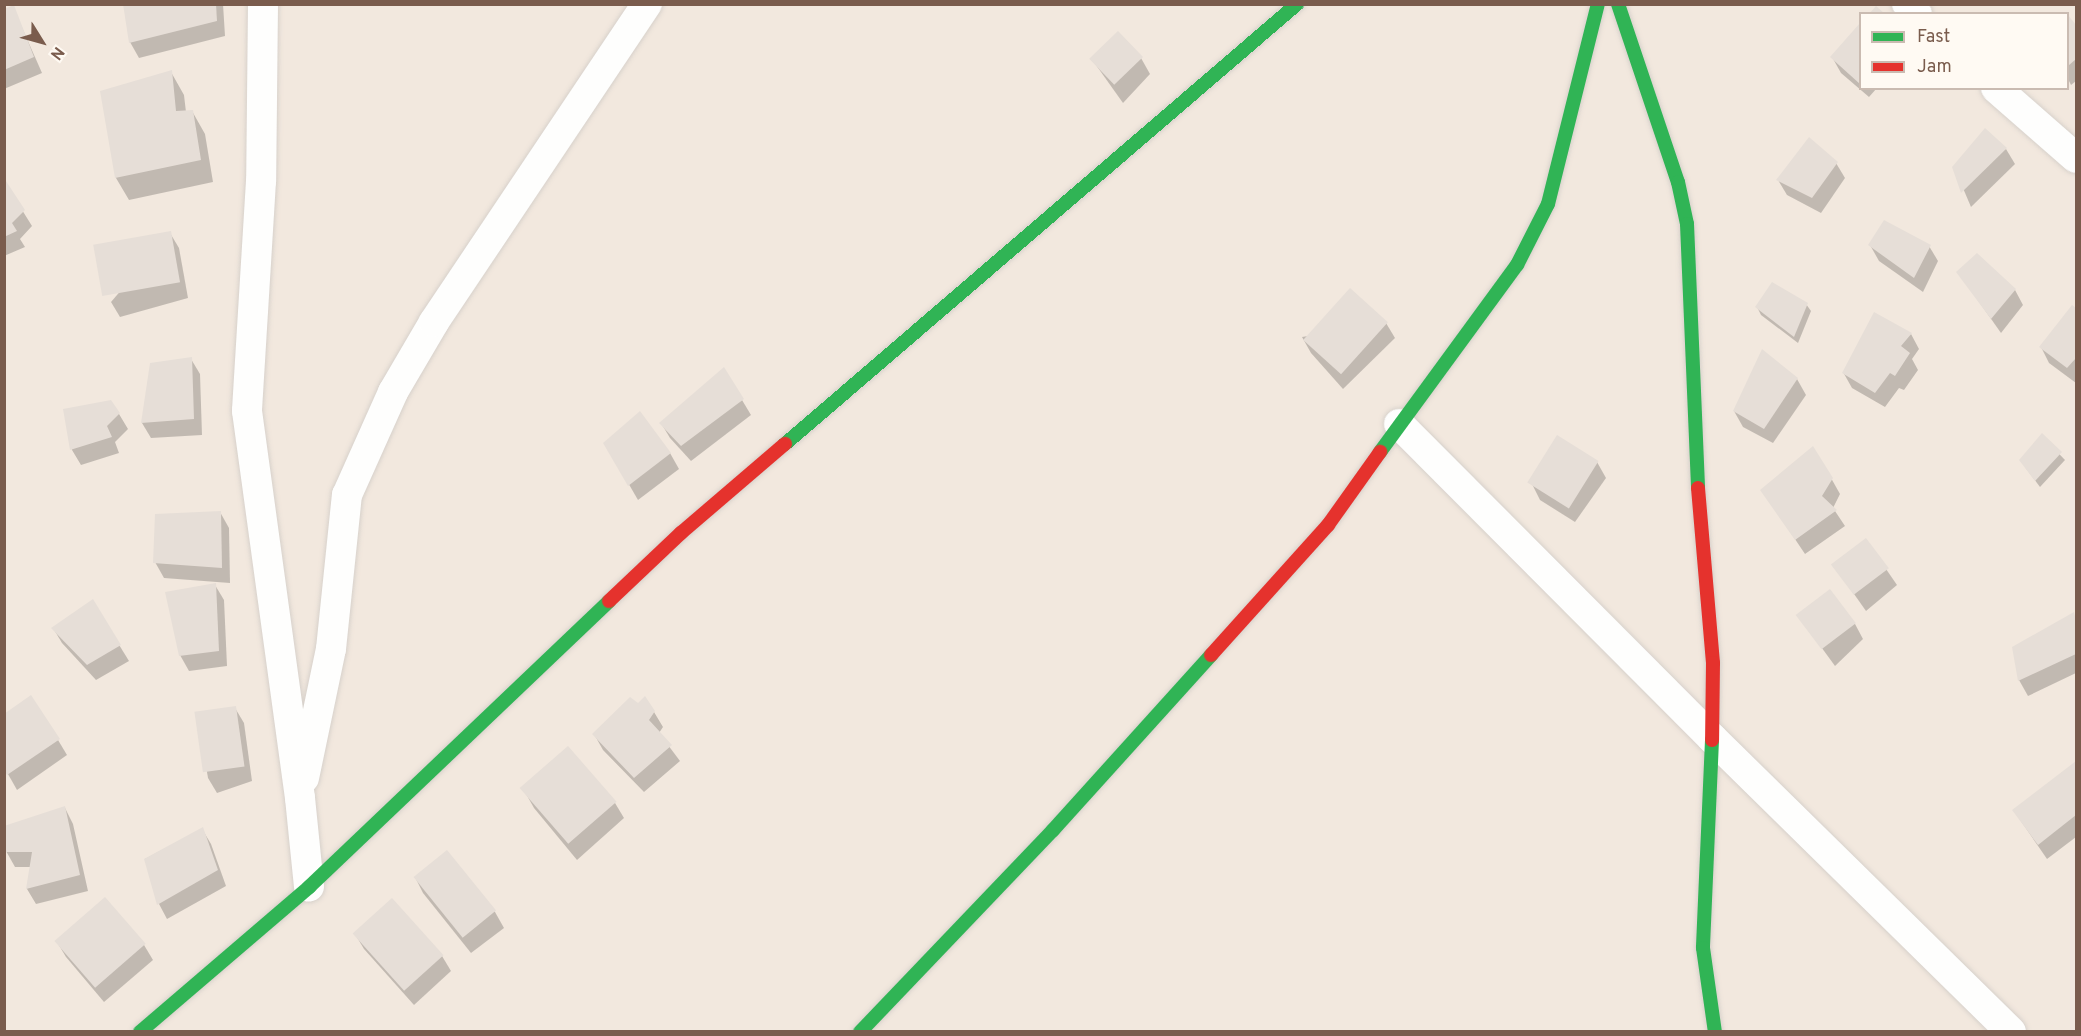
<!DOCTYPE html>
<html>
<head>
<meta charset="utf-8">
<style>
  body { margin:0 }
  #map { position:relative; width:2081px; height:1036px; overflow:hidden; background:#f9f5f0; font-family:Overpass,sans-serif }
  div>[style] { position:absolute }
  .residential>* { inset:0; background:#f2e8de }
  .shadow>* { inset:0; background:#0003 }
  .building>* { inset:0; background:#e6ded7; transform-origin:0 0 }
  .roads { filter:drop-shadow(0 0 2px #d7d1cb) drop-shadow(0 0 2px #d7d1cb) }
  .street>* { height:30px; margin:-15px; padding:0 15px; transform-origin:15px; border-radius:15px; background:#fefefd }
  .fast>* { height:14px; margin:-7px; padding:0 7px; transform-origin:7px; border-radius:7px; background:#30b455 }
  .jam>* { height:14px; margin:-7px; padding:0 7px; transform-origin:7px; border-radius:7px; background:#e5322d }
  span { translate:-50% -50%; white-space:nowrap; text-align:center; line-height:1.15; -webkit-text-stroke:4.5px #fffaf3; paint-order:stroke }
  .frame { position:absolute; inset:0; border:6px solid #7a5c4d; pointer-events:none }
  .legend { position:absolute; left:1859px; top:12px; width:210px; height:78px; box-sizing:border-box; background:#fffaf3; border:2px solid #cabbb1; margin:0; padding:8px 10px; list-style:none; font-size:18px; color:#7a5c4d }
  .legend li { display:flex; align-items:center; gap:12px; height:30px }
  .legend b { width:30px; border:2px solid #cabbb1 }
  .north { position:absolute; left:12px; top:12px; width:60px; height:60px; -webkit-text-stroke:4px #fffaf3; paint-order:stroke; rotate:127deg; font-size:16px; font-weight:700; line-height:24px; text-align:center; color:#7a5c4d }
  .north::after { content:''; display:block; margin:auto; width:21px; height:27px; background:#7a5c4d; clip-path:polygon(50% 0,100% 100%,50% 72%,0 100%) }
</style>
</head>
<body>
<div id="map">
  <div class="residential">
    <i style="clip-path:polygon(evenodd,5px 5px,2076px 5px,2076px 1031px,5px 1031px,5px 5px,1860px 14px,2068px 14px,2068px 88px,1860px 88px,1860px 14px)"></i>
  </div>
  <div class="shadow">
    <i style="clip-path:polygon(125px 4px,223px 4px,225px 36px,139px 58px,130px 42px)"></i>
    <i style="clip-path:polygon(13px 7px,42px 73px,4px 89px,4px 10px)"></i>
    <i style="clip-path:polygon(2068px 17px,2076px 27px,2076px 81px,2071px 85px,2068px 79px)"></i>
    <i style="clip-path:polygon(1860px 26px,1860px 88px,1877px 88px,1869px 97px,1841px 73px,1832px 57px)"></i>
    <i style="clip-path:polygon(1091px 58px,1141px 58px,1150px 74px,1123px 103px)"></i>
    <i style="clip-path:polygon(171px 72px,184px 95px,186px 112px,192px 111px,205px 134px,213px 182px,129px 200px,116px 178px,102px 92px)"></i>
    <i style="clip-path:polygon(2006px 149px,2015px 164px,1971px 207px,1954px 167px)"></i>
    <i style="clip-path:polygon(1836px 163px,1845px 178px,1821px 213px,1787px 195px,1778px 180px)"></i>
    <i style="clip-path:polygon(4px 181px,32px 226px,20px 239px,25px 247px,4px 256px)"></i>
    <i style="clip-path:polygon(170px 233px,179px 248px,188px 298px,120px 317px,111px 302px)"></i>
    <i style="clip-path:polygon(1870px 245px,1929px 246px,1938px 261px,1923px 292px,1879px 261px)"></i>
    <i style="clip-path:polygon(1958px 272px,2015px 290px,2023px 305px,2001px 333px)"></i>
    <i style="clip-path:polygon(1806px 304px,1811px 311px,1798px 343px,1761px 315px,1757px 307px)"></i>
    <i style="clip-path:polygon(2072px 307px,2076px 310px,2076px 383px,2049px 363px,2041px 347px)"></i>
    <i style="clip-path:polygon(1386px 323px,1395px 338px,1343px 389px,1311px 353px,1302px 337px)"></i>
    <i style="clip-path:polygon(1911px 334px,1919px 349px,1912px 359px,1918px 370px,1904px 390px,1899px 388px,1885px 407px,1852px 388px,1843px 372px)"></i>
    <i style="clip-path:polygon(191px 359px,200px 374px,202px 435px,151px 438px,142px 423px,152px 365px)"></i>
    <i style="clip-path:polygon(1797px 379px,1806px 395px,1773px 443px,1743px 427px,1734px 411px)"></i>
    <i style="clip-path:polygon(742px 400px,751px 415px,691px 461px,670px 438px,661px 423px)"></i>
    <i style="clip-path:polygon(65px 410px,119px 414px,128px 429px,115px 442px,119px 453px,81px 465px,72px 450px)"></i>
    <i style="clip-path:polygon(2042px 436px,2065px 460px,2040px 487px,2025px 467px)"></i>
    <i style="clip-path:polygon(1558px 438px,1597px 462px,1606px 478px,1575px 522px,1540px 500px,1532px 484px)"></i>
    <i style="clip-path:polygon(605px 443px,670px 453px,679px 469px,638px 500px)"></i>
    <i style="clip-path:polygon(1831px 478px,1840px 494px,1833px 508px,1845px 526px,1805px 554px,1762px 490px)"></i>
    <i style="clip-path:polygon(220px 512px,229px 528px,230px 583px,164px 578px,155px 562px)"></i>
    <i style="clip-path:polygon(1866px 540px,1897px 585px,1866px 611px,1835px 567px)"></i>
    <i style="clip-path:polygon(215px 585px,224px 600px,227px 666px,189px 671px,180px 655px)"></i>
    <i style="clip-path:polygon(92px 601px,129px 661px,96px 680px,62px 643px,53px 628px)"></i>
    <i style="clip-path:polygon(2073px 614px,2076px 619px,2076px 673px,2028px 696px,2019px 680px,2014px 647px)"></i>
    <i style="clip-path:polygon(1800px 618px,1855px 624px,1863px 639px,1835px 666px)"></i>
    <i style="clip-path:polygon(235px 708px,244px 723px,252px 781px,217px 793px,208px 778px,197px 714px)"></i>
    <i style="clip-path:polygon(654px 712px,663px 727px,659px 733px,680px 761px,644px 792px,603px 750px,594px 734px)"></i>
    <i style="clip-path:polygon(58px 740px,67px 755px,17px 790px,4px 767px)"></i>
    <i style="clip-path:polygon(2076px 763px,2076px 837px,2047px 859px,2014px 811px)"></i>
    <i style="clip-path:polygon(525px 792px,615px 803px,624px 818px,577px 860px,534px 808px)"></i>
    <i style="clip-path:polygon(65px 808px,73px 824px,88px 891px,36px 904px,27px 889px,31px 867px,15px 867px,6px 851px)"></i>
    <i style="clip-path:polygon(202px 829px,211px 844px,226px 886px,167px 919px,159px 904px,145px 859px)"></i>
    <i style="clip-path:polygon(447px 852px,495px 912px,504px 928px,471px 953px,423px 893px,415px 877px)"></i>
    <i style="clip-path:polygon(355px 934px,442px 956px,451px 971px,414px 1005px,364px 949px)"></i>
    <i style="clip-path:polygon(57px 942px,144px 945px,153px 960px,104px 1002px,66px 957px)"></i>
  </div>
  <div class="building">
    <i style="clip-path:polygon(123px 4px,216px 4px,217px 21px,129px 43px)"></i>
    <i style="clip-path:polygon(14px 5px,34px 57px,4px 70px,4px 9px)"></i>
    <i style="clip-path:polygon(1876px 6px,1885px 14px,1869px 14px)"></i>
    <i style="clip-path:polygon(2068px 15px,2076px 25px,2076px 59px,2068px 66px)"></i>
    <i style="clip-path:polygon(1860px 23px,1860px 84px,1830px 57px)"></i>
    <i style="left:1118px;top:31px;width:36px;height:40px;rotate:46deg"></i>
    <i style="clip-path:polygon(172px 70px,176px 111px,193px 110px,201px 160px,115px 178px,100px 91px)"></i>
    <i style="clip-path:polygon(1985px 128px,2007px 148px,1961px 193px,1952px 167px)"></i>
    <i style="clip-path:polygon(1809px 137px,1838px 162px,1812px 198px,1776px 180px)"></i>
    <i style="clip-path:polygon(4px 178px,25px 210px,12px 223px,17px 231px,4px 237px)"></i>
    <i style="clip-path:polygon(1884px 220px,1931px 245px,1914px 278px,1868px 245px)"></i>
    <i style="left:171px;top:231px;width:52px;height:79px;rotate:80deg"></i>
    <i style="clip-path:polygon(1977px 253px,2016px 289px,1991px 319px,1956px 272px)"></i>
    <i style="clip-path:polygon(1772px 282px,1808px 303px,1794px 337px,1755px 307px)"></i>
    <i style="left:1350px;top:288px;width:51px;height:70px;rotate:42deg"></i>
    <i style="clip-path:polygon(2072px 305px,2076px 308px,2076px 358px,2067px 368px,2039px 347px)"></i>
    <i style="clip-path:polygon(1874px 312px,1912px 333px,1901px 346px,1910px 353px,1895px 376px,1890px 373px,1875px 393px,1842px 373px)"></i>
    <i style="clip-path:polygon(1762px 349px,1798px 378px,1764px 429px,1733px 411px)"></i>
    <i style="clip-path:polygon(192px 357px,194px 419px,141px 423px,150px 363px)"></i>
    <i style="clip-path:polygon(724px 367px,744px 399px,681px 446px,659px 423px)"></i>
    <i style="clip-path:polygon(111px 400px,120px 413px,107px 426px,112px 437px,70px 450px,63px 409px)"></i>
    <i style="clip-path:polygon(640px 411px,671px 453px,628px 486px,603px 443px)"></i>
    <i style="clip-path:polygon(2042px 433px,2062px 452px,2035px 481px,2019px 460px)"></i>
    <i style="left:1557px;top:435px;width:49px;height:56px;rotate:32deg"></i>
    <i style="clip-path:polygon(1813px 446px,1833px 478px,1822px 496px,1837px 510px,1795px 540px,1760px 490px)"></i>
    <i style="clip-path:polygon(221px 511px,222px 568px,153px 563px,155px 514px)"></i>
    <i style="left:1866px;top:538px;width:38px;height:44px;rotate:53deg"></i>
    <i style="clip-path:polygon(216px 583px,219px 651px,179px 656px,165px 592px)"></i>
    <i style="left:1830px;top:589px;width:43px;height:43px;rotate:53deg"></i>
    <i style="clip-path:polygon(93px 599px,121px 645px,87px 665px,51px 628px)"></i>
    <i style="clip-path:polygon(2074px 612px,2076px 620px,2076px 654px,2018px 681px,2012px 647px)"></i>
    <i style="clip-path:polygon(31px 695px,60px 739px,7px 775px,4px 770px,4px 714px)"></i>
    <i style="clip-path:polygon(645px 696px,655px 711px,649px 720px,672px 745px,634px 778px,592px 734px,630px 697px,638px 703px)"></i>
    <i style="left:236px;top:706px;width:61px;height:42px;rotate:82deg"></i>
    <i style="left:568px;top:746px;width:74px;height:64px;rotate:49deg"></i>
    <i style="clip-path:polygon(2076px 761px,2076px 815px,2038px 845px,2012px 810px)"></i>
    <i style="clip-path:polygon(65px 806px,80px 875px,26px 889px,32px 852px,4px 852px,4px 826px)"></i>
    <i style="clip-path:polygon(203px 827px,218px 870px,157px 905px,144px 859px)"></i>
    <i style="left:447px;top:850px;width:78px;height:43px;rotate:51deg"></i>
    <i style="left:105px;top:897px;width:62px;height:67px;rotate:49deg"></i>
    <i style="left:392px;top:898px;width:77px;height:53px;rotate:48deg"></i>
  </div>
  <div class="roads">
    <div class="street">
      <i style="left:263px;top:4px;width:177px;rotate:90.6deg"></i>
      <i style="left:261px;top:181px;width:230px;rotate:93.5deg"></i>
      <i style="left:247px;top:411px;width:391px;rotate:82.2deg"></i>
      <i style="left:300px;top:798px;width:89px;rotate:84.2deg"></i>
      <i style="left:1907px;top:4px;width:14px;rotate:45deg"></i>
      <i style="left:1996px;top:88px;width:106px;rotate:41.2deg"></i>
      <i style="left:1399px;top:424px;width:443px;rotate:45.1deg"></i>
      <i style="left:1712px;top:738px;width:419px;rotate:44.5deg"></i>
      <i style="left:304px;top:778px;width:132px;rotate:-78.2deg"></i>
      <i style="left:331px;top:649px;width:155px;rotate:-84.1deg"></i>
      <i style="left:347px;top:495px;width:113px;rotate:-65.9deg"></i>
      <i style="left:393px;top:392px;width:81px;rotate:-59.6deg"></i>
      <i style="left:434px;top:322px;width:383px;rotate:-56.2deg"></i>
    </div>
    <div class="fast">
      <i style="left:1618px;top:4px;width:188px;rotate:71.4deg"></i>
      <i style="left:1678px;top:182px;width:43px;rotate:77.9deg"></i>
      <i style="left:1687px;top:224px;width:264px;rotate:87.6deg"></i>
      <i style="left:785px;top:444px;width:675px;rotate:-40.67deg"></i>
      <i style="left:1380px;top:452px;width:232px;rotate:-53.8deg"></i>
      <i style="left:1517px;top:265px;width:68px;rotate:-63.1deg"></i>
      <i style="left:1548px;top:204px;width:206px;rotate:-76deg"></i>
      <i style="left:1712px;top:740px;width:208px;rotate:92.5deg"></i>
      <i style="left:1703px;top:948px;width:85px;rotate:81.9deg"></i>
      <i style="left:140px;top:1032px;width:223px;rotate:-40.6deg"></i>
      <i style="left:309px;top:887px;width:414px;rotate:-43.6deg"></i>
      <i style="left:860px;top:1032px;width:279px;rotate:-46.3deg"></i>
      <i style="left:1053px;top:830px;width:236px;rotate:-47.9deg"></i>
    </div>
    <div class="jam">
      <i style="left:1698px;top:488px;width:176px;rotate:85.1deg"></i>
      <i style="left:1713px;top:663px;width:77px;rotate:90.7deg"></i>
      <i style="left:609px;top:601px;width:99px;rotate:-43.4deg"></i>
      <i style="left:681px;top:533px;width:137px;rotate:-40.6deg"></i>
      <i style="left:1211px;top:655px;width:175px;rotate:-48deg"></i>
      <i style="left:1328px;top:525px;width:90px;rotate:-54.5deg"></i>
    </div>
  </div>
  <div class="frame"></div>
  <ul class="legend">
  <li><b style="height:8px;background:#30b455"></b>Fast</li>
  <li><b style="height:8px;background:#e5322d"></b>Jam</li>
  </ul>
  <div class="north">N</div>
</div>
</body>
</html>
